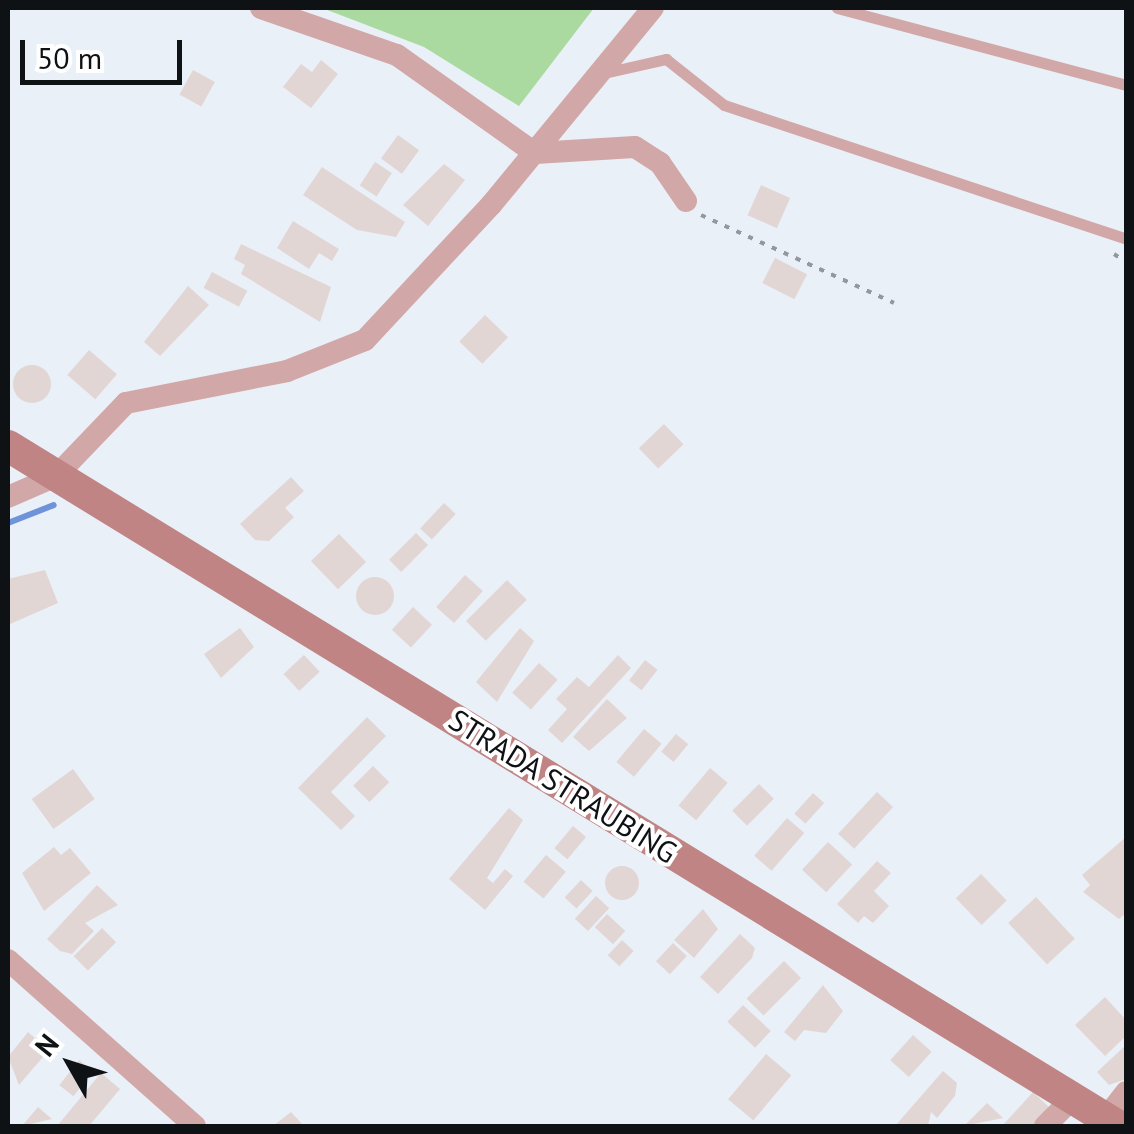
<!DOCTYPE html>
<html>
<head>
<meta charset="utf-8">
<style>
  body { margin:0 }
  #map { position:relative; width:1134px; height:1134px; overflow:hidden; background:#e9f0f8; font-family:"PT Sans",sans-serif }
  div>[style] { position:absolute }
  .green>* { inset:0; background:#abdaa0 }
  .stream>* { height:6px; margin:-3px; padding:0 3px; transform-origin:3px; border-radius:3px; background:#6f93d8 }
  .building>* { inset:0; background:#e2d6d4; transform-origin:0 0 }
  .round { border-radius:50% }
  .path>* { height:4px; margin-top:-2px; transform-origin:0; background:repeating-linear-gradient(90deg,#93989e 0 5px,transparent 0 13px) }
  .service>* { height:11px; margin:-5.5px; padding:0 5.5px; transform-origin:5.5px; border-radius:5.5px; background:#d2a7a7 }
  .minor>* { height:22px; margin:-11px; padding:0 11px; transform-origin:11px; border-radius:11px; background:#d2a7a7 }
  .secondary>* { height:32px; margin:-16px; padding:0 16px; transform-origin:16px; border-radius:16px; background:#c08484 }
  span { translate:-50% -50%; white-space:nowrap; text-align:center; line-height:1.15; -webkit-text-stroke:8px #fff; paint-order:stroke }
  .street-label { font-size:30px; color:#0f1214 }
  .frame { position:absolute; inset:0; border:10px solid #0f1214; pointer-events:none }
  .north { position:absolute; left:20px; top:1014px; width:100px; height:100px; -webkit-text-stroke:8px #fff; paint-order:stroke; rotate:309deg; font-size:28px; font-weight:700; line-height:40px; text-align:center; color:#0f1214 }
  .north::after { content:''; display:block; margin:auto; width:35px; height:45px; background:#0f1214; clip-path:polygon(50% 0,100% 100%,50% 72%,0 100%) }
  .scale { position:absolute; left:20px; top:40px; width:162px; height:45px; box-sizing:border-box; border:5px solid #0f1214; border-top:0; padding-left:12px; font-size:30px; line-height:35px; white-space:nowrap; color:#0f1214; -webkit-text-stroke:8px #fff; paint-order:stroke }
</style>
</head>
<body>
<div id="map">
  <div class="green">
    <i style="clip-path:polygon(322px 8px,594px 8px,519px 106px,424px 47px)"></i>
  </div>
  <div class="stream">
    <i style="left:8px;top:523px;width:49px;rotate:-21.4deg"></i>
  </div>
  <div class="building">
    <i style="clip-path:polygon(321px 60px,338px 74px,311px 108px,283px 87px,301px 64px,312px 72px)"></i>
    <i style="left:193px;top:70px;width:25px;height:28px;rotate:29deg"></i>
    <i style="left:398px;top:135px;width:26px;height:29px;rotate:36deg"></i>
    <i style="left:375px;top:162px;width:20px;height:28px;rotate:33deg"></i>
    <i style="clip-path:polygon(444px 164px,465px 180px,428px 226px,403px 205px)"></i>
    <i style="clip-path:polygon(322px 167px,405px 222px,396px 237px,357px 230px,303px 195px)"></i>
    <i style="left:761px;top:185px;width:32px;height:33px;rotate:24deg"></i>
    <i style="clip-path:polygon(293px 221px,339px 249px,332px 261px,319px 253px,309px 269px,277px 248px)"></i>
    <i style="clip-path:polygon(241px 244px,331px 287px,320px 322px,241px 274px,245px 265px,234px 259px)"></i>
    <i style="left:775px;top:258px;width:36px;height:28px;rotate:27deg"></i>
    <i style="left:212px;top:272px;width:40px;height:18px;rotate:28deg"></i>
    <i style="clip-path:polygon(188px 286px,209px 305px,160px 356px,144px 342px)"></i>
    <i style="left:485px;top:315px;width:32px;height:37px;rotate:44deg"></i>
    <i style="left:89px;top:350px;width:37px;height:33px;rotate:41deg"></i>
    <i class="round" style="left:13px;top:365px;width:38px;height:38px"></i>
    <i style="left:664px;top:424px;width:28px;height:35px;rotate:46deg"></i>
    <i style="clip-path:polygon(291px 477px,304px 491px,285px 508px,294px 517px,269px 541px,255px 540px,240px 524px)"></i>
    <i style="left:444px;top:503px;width:16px;height:35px;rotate:43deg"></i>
    <i style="left:416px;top:533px;width:17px;height:38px;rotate:45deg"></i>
    <i style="left:339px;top:534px;width:39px;height:39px;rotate:46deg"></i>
    <i style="clip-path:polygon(45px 570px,58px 603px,8px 625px,8px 579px)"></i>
    <i style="left:465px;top:575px;width:24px;height:43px;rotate:42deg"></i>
    <i class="round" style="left:356px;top:577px;width:38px;height:38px"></i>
    <i style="left:507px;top:580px;width:28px;height:58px;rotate:45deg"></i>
    <i style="left:413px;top:607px;width:26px;height:31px;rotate:43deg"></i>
    <i style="clip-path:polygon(240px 628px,254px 647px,221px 678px,204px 654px)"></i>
    <i style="clip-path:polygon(520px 628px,534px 641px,497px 702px,476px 682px)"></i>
    <i style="left:304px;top:655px;width:23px;height:28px;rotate:47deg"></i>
    <i style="clip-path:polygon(618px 655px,631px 668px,562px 743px,548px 730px,567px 709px,556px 699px,577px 677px,589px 687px)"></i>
    <i style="left:645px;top:660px;width:16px;height:26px;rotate:38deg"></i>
    <i style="left:539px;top:663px;width:25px;height:40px;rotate:42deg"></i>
    <i style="clip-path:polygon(607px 699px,627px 718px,589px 751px,573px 737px)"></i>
    <i style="clip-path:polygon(367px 717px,386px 736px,331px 792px,355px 816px,341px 830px,298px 788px)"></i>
    <i style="left:644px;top:729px;width:23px;height:43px;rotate:40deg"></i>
    <i style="left:676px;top:734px;width:16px;height:23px;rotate:40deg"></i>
    <i style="left:373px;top:766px;width:23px;height:28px;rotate:45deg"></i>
    <i style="left:710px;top:768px;width:23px;height:49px;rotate:40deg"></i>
    <i style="left:73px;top:769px;width:37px;height:51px;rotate:54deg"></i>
    <i style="left:759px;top:784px;width:21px;height:38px;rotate:45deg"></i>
    <i style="left:877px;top:792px;width:22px;height:57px;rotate:43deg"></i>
    <i style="left:813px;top:793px;width:15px;height:28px;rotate:42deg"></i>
    <i style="clip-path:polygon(509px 808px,523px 820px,487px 878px,493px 883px,505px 869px,513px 876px,485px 910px,449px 879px)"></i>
    <i style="left:787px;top:818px;width:23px;height:50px;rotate:41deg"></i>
    <i style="left:573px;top:826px;width:17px;height:29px;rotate:40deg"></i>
    <i style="clip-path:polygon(1126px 837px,1126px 913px,1119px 919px,1083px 892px,1090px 885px,1082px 875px)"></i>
    <i style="left:828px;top:842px;width:33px;height:38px;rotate:43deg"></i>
    <i style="clip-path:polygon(54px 847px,61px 855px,70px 848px,91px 873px,44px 911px,22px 873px)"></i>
    <i style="left:546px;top:855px;width:26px;height:35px;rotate:40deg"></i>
    <i style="clip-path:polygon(877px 861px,891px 873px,874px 891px,889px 906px,873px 923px,864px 916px,858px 923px,837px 904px)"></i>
    <i class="round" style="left:605px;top:866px;width:34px;height:34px"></i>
    <i style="left:981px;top:874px;width:37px;height:35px;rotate:46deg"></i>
    <i style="left:581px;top:880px;width:16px;height:24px;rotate:43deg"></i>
    <i style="clip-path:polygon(97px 885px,118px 905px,85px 923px,94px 931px,72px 954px,60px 951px,47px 939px)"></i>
    <i style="left:596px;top:896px;width:18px;height:31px;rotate:43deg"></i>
    <i style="left:1036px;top:897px;width:57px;height:38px;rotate:47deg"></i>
    <i style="clip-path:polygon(703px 909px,718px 929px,694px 958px,674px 940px)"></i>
    <i style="left:607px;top:914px;width:25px;height:18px;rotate:43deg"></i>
    <i style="left:102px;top:928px;width:20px;height:40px;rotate:45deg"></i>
    <i style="clip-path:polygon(740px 934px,755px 948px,752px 958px,718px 994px,700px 977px)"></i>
    <i style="left:622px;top:940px;width:16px;height:21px;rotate:43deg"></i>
    <i style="left:673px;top:943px;width:19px;height:25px;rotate:43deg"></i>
    <i style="left:784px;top:961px;width:24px;height:53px;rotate:45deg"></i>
    <i style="clip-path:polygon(823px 985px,843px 1011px,826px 1033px,804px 1030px,795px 1041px,784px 1032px)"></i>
    <i style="clip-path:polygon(1105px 997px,1126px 1020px,1126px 1036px,1105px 1056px,1075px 1025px)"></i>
    <i style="left:743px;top:1005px;width:38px;height:23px;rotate:43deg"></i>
    <i style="clip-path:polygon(28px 1032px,49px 1050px,19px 1085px,8px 1057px)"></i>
    <i style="left:913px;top:1035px;width:25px;height:34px;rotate:42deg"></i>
    <i style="clip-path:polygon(1126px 1045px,1126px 1079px,1109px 1085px,1097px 1072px)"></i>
    <i style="left:766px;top:1054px;width:33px;height:59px;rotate:40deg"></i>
    <i style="left:79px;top:1060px;width:18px;height:32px;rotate:38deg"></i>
    <i style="clip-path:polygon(943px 1071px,957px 1083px,955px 1096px,937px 1118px,931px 1112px,928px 1126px,895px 1126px)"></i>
    <i style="clip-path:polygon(101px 1073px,120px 1089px,89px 1126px,57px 1126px)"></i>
    <i style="clip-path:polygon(1033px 1092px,1050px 1108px,1033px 1126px,1002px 1126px)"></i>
    <i style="clip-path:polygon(987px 1103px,1003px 1118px,964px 1126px)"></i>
    <i style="clip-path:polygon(38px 1107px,52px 1119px,22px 1126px)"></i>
    <i style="clip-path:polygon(291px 1112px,304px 1126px,273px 1126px)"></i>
  </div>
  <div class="path">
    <i style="left:701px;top:215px;width:212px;rotate:24.5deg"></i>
    <i style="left:1114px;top:254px;width:14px;rotate:34deg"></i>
  </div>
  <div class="service">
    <i style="left:837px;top:8px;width:299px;rotate:14.9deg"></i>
    <i style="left:604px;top:73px;width:64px;rotate:-12.7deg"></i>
    <i style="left:666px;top:59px;width:74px;rotate:38.4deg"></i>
    <i style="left:724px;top:105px;width:424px;rotate:18.4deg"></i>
  </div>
  <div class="minor">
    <i style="left:261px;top:8px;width:144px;rotate:19.1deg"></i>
    <i style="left:397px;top:55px;width:169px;rotate:35.4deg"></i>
    <i style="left:535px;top:153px;width:100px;rotate:-3.4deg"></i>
    <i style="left:635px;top:147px;width:30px;rotate:33deg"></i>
    <i style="left:660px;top:163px;width:46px;rotate:55.6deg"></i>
    <i style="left:8px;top:497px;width:52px;rotate:-23.6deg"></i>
    <i style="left:56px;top:476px;width:101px;rotate:-46.2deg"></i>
    <i style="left:126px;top:403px;width:164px;rotate:-11.2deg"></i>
    <i style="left:287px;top:371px;width:84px;rotate:-21.7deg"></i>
    <i style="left:365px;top:340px;width:185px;rotate:-47deg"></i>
    <i style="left:491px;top:205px;width:255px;rotate:-50.6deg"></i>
    <i style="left:8px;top:960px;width:250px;rotate:41.6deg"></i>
    <i style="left:1105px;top:1119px;width:34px;rotate:-52deg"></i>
    <i style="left:1045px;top:1126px;width:38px;rotate:-45deg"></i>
  </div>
  <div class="secondary">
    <i style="left:8px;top:446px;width:1302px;rotate:31.49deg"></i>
  </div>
  <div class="street-label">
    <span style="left:563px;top:786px;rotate:32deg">STRADA STRAUBING</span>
  </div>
  <div class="frame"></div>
  <div class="north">N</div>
  <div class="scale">50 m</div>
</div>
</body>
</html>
